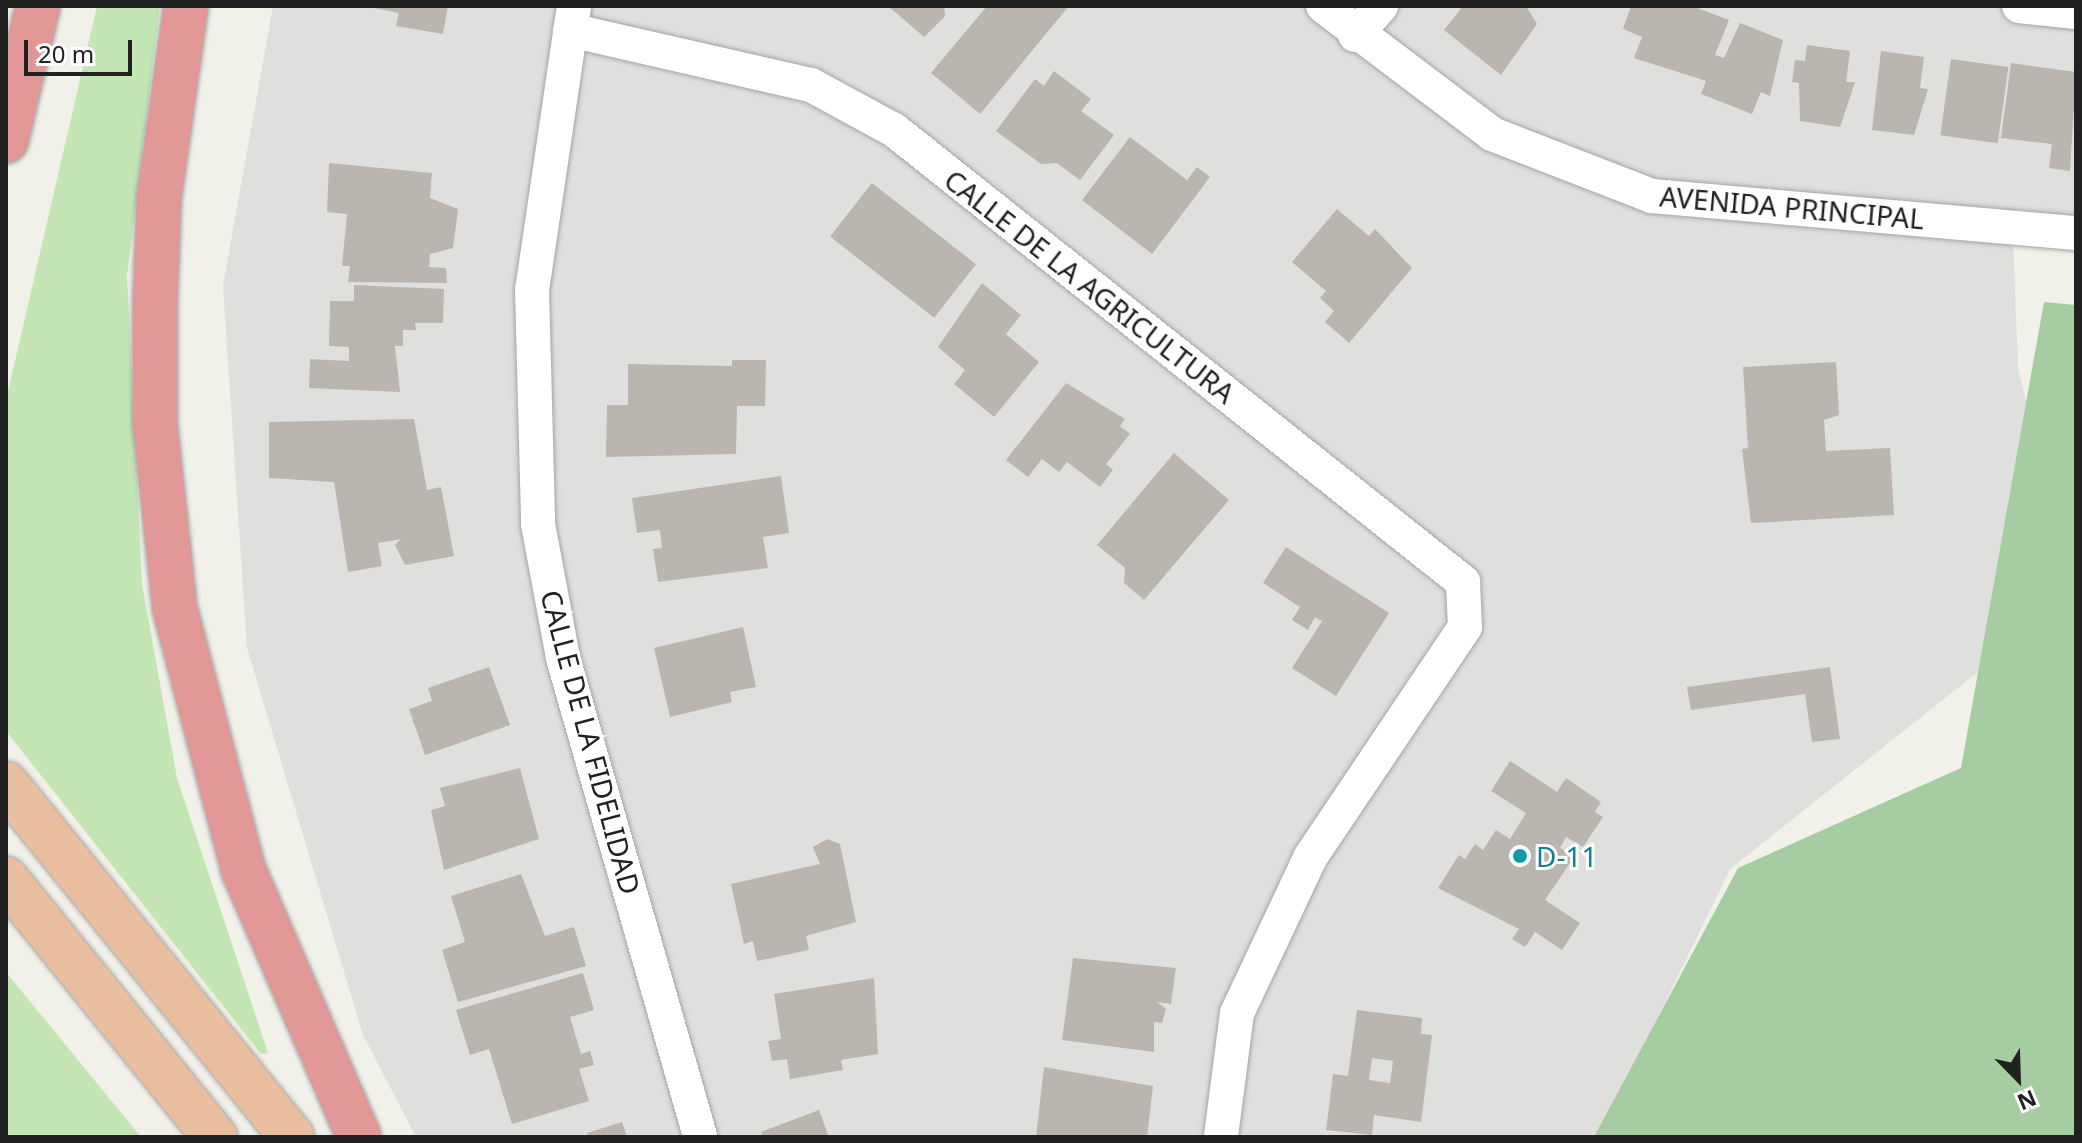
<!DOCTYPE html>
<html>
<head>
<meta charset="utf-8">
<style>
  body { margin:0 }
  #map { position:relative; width:2082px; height:1143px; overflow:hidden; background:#f1f0e9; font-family:"Noto Sans",sans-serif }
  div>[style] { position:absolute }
  .residential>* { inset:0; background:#dfdfde }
  .grass>* { inset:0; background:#c3e6b4 }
  .forest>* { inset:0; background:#a6cda1 }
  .building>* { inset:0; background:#bab6af; transform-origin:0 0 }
  .roads { filter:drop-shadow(0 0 2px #a5a5a5) drop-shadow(0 0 2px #a5a5a5) }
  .minor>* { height:34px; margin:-17px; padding:0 17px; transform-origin:17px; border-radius:17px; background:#fff }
  .trunk>* { height:44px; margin:-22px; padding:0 22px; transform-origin:22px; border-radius:22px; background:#ebbea0 }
  .motorway>* { height:44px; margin:-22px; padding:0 22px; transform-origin:22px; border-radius:22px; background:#e19897 }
  .dots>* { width:22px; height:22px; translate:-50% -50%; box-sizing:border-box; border:4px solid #fff; border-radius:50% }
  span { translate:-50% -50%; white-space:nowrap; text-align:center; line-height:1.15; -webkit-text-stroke:6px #fff; paint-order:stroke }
  .street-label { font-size:28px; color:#212121 }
  .culture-label { font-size:28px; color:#0d838f }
  .left { translate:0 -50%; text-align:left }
  .frame { position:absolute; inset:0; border:8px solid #212121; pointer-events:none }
  .north { position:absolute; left:1978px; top:1039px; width:80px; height:80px; -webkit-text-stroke:6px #fff; paint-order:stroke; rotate:157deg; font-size:22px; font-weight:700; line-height:32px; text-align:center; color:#212121 }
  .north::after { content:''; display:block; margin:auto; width:28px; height:36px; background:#212121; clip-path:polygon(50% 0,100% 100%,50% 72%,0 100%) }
  .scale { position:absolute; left:24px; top:40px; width:108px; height:36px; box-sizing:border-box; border:4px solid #212121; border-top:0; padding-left:10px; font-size:24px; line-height:28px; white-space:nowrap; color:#212121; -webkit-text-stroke:6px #fff; paint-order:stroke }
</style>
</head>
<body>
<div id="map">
  <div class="residential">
    <i style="clip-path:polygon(273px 6px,2076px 6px,2076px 242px,2013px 238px,2018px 369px,2076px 594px,1730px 869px,1600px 1137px,416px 1137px,363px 1035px,247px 648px,223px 286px)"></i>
  </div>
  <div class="grass">
    <i style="clip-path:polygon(97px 6px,160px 6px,127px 276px,142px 584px,177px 778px,268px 1053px,261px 1054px,6px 731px,6px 400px)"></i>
    <i style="clip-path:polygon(6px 972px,141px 1137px,6px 1137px)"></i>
  </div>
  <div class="forest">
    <i style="clip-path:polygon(2044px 302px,2076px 305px,2076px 1137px,1594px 1137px,1738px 868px,1961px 768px)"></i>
  </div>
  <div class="building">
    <i style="clip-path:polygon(364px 6px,448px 6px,443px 34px,396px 26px,399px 13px)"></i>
    <i style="clip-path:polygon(888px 6px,944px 6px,945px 16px,924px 37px)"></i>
    <i style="clip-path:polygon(987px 6px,1069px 6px,980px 114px,931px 73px)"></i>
    <i style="clip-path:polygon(1463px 6px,1526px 6px,1537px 24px,1501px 75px,1444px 30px)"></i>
    <i style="clip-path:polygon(1631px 6px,1692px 6px,1729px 20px,1715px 55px,1724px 58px,1740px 23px,1783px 40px,1770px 96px,1761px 92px,1752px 114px,1701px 94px,1706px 81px,1634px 58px,1642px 37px,1623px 29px)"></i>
    <i style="clip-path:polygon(1807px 45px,1850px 51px,1846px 82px,1855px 82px,1840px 127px,1800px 121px,1799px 83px,1792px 82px,1795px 60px,1805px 61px)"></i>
    <i style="clip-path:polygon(1881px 51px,1924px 57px,1920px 88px,1928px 89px,1914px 135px,1872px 130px)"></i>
    <i style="left:1951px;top:59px;width:58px;height:77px;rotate:8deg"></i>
    <i style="clip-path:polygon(2011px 63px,2076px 72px,2070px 171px,2049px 168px,2052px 144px,2001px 138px)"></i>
    <i style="clip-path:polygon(1054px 71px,1091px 99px,1081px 111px,1114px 135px,1080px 180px,1057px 163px,1041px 164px,996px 131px,1035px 79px,1044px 86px)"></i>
    <i style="clip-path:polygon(1130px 137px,1187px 180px,1197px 167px,1210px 177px,1152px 254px,1082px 200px)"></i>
    <i style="clip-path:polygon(329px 163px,432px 173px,430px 198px,458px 209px,453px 248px,430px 254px,429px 267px,446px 268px,447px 283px,348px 282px,350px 266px,342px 266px,347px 214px,327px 212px)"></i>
    <i style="left:872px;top:183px;width:132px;height:68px;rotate:38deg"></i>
    <i style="clip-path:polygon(1337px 209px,1369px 236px,1375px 229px,1412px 268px,1349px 343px,1325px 322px,1334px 311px,1320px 298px,1326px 291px,1292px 262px)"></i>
    <i style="clip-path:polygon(982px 283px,1021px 315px,1006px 334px,1039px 362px,994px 417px,954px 384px,965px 370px,938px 347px)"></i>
    <i style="clip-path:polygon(354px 285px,444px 289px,443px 323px,415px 323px,416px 330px,403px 330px,403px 346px,395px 346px,400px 392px,309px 388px,310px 359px,349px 361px,349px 347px,329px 346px,330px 301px,354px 301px)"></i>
    <i style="clip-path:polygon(732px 360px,766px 360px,765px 406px,737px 406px,736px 454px,606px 457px,607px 405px,628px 405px,628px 364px,732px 366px)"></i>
    <i style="clip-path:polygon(1836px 362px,1839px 415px,1824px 420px,1826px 451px,1890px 448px,1894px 515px,1751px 523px,1742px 449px,1748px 448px,1743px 367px)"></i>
    <i style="clip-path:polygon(1066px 383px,1125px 419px,1120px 426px,1130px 434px,1106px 464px,1113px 470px,1100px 487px,1067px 462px,1059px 472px,1042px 459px,1028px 477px,1006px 460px)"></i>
    <i style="clip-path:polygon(414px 419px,427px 490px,441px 487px,454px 556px,405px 565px,395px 545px,401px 539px,378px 543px,382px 566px,348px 572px,334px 482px,269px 478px,269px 422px)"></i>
    <i style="clip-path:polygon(1174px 453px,1229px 500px,1144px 600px,1124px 583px,1125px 568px,1097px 545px)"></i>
    <i style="clip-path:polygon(781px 476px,789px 533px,763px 537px,768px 568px,658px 582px,653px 549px,662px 548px,660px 530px,637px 533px,632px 498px)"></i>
    <i style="clip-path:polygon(1286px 547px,1389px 613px,1336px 696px,1292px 668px,1322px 621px,1315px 617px,1308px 630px,1292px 620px,1300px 607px,1263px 583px)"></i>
    <i style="clip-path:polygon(743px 627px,756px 687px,730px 692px,732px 702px,670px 717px,654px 648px)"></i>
    <i style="clip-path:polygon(489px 667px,510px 725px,425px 755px,409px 709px,432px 701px,428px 688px)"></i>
    <i style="clip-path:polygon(1830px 667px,1840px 739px,1812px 742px,1805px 694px,1691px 710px,1687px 687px)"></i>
    <i style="clip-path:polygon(1510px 761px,1557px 792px,1566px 778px,1601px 802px,1595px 812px,1603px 817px,1583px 847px,1566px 837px,1560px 848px,1574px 857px,1545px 900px,1580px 923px,1562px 950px,1535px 932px,1525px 947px,1512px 939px,1519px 929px,1438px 888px,1459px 855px,1465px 859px,1475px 844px,1483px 850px,1496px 830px,1510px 839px,1526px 813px,1491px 791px)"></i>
    <i style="clip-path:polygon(520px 768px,539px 839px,444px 870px,431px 810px,445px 806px,440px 788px)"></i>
    <i style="clip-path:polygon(827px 839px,840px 844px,856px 922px,806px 936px,809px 950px,757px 961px,753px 941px,744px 944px,731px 884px,820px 864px,813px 847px)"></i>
    <i style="clip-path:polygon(521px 874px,545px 936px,574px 927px,586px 966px,458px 1002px,442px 950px,465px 942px,451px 896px)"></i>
    <i style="clip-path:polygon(1073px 958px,1176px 968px,1171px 1004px,1157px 1002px,1166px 1009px,1162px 1023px,1154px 1022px,1154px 1052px,1062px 1040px)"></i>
    <i style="clip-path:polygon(583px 973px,594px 1010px,570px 1017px,581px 1054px,590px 1051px,594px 1065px,579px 1069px,589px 1101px,512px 1124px,489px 1049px,470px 1055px,456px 1010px)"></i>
    <i style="clip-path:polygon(874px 978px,878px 1054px,841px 1060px,843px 1070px,790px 1079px,787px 1059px,772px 1061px,768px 1041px,781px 1039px,774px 994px)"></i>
    <i style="clip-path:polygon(evenodd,1357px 1010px,1422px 1018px,1421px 1034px,1432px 1035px,1421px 1122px,1374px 1115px,1372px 1135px,1326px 1130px,1333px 1074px,1348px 1076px,1357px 1010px,1372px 1058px,1393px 1061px,1390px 1083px,1369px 1080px,1372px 1058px)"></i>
    <i style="clip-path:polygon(1044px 1067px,1153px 1086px,1147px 1137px,1036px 1137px)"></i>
    <i style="clip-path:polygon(819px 1110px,829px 1137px,763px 1137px,761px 1132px)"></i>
    <i style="clip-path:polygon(622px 1122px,627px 1137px,588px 1137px,587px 1133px)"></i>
  </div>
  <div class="roads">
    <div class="minor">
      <i style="left:574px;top:6px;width:286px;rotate:98.4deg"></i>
      <i style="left:532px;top:289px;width:235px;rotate:88.5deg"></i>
      <i style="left:538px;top:524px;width:136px;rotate:79.4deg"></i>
      <i style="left:563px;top:658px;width:498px;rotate:74deg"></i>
      <i style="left:1323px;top:6px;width:212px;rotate:37.1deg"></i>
      <i style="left:1492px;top:134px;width:172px;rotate:21.2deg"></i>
      <i style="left:1652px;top:196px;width:426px;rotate:5deg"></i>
      <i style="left:2019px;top:6px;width:57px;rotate:6deg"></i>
      <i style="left:570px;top:30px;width:247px;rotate:12.9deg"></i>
      <i style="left:811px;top:85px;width:94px;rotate:28.5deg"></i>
      <i style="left:894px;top:130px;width:727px;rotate:38.46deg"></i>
      <i style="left:1463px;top:582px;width:45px;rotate:87.5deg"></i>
      <i style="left:1465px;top:627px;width:278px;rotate:123.9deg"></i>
      <i style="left:1310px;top:858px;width:171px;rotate:115.2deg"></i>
      <i style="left:1237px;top:1013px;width:125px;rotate:97.4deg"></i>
      <i style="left:1355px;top:35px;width:39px;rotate:-48deg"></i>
    </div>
    <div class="trunk">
      <i style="left:6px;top:784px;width:454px;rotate:51deg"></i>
      <i style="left:6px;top:879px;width:332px;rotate:51deg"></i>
    </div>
    <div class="motorway">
      <i style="left:186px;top:6px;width:194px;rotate:98deg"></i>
      <i style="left:159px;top:198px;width:111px;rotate:92.1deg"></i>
      <i style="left:155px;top:309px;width:114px;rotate:90deg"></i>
      <i style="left:155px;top:423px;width:187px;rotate:83.9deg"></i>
      <i style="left:175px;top:609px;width:269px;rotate:75.3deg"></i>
      <i style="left:243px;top:869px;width:292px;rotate:66.6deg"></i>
      <i style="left:6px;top:141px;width:139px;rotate:-76.7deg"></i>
    </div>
  </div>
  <div class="dots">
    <i style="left:1520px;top:856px;background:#0f9aa8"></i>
  </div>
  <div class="street-label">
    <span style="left:1792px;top:207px;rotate:5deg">AVENIDA PRINCIPAL</span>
    <span style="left:1090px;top:286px;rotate:38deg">CALLE DE LA AGRICULTURA</span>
    <span style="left:591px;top:742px;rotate:75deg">CALLE DE LA FIDELIDAD</span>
  </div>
  <div class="culture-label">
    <span class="left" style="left:1536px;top:856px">D-11</span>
  </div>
  <div class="frame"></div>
  <div class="north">N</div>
  <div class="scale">20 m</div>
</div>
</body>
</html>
